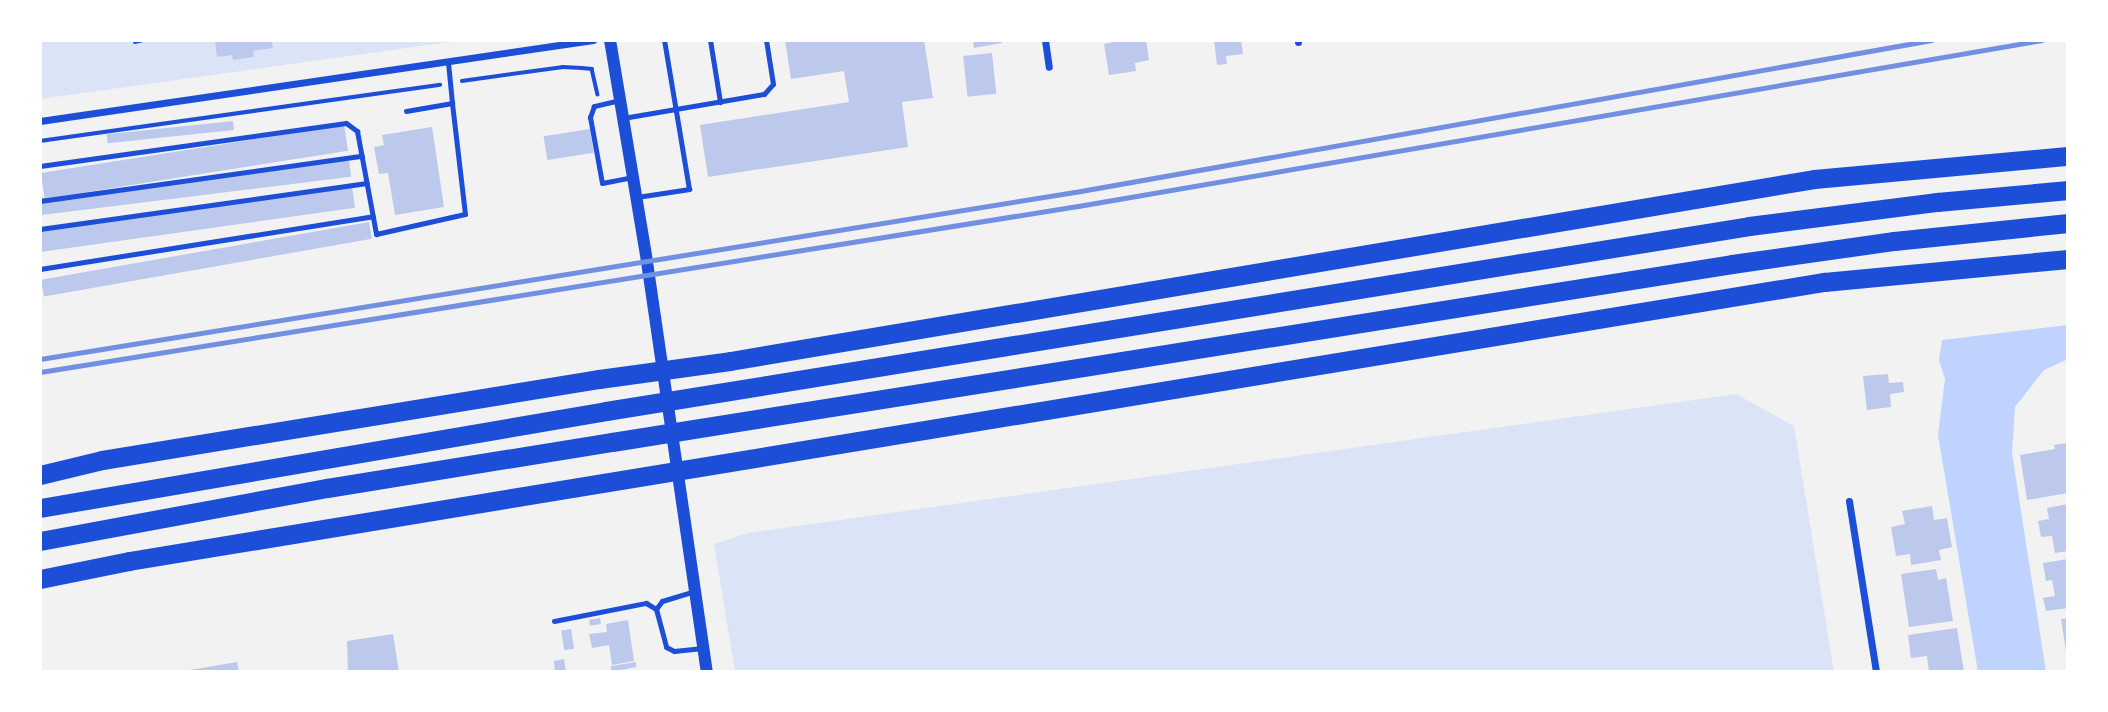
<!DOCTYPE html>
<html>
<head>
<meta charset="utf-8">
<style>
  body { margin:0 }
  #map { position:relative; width:2108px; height:712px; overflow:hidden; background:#f2f2f2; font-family:"Alegreya Sans",sans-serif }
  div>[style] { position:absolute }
  .green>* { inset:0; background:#dbe4f7 }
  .water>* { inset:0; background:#bfd3fe }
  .building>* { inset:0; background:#bdc9ec; transform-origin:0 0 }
  .path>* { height:3.5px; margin:-1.75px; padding:0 1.75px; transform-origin:1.75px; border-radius:1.75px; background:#1d4ed8 }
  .service>* { height:5px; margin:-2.5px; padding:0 2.5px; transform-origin:2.5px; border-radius:2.5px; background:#1d4ed8 }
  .minor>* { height:7px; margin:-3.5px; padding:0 3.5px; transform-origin:3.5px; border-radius:3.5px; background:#1d4ed8 }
  .tertiary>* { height:12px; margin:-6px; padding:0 6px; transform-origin:6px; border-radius:6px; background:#1d4ed8 }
  .motorway>* { height:19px; margin:-9.5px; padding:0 9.5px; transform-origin:9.5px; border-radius:9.5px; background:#1d4ed8 }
  .rail>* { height:5px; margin:-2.5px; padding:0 2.5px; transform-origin:2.5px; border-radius:2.5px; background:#7290e2 }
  span { translate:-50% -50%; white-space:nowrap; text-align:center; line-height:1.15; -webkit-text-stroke:7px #fff; paint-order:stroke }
  .frame { position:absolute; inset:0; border:42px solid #fff; pointer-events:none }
</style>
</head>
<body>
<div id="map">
  <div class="green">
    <i style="clip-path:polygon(40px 40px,457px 40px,457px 41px,40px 99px)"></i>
    <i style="clip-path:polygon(1736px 394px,1794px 426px,1834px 672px,735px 672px,714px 544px,748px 533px)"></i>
  </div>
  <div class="water">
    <i style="clip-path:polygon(2068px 325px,2068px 359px,2044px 370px,2015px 407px,2012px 453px,2046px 672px,1978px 672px,1938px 435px,1945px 379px,1939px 360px,1942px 340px)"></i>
  </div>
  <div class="building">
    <i style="clip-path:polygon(215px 40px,271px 40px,273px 48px,253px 51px,254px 57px,233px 60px,232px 55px,217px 57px)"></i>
    <i style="clip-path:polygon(785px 40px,924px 40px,933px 98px,902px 102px,908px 147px,708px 177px,700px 125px,849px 102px,844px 71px,791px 79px)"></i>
    <i style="clip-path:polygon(973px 40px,1001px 40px,1002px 43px,974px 48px)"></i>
    <i style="clip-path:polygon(1124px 40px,1146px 40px,1149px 60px,1135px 63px,1136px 71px,1109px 75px,1104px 44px)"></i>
    <i style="clip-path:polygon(1214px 40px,1241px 40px,1243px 54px,1226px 56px,1227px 64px,1217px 65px)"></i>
    <i style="left:992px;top:53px;width:41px;height:29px;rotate:84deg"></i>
    <i style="left:233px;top:121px;width:9px;height:127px;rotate:84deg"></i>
    <i style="left:344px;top:125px;width:26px;height:307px;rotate:81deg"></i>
    <i style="clip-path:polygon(432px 127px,444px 207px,395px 215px,388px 173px,379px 174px,374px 147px,384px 145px,382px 135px)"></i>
    <i style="left:590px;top:129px;width:24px;height:47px;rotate:81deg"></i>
    <i style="left:349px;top:160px;width:17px;height:312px;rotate:83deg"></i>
    <i style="left:352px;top:186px;width:22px;height:316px;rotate:82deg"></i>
    <i style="left:369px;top:222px;width:17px;height:333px;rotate:80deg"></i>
    <i style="clip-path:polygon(1888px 374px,1889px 383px,1903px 382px,1904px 392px,1890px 394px,1891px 407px,1867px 410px,1863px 376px)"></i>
    <i style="clip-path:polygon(2068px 443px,2068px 493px,2027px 500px,2020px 455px,2055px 449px,2054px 445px)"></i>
    <i style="clip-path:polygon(2068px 504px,2068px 551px,2055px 553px,2052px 536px,2041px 537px,2038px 521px,2049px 519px,2047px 508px)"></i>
    <i style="clip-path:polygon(1932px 506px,1934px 520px,1947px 518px,1952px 547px,1939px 550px,1941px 560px,1911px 565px,1910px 554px,1896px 556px,1891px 527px,1905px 524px,1902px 511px)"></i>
    <i style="clip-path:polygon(2068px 559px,2068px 608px,2046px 611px,2043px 598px,2055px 596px,2052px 580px,2046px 581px,2043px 563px)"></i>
    <i style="clip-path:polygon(1936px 569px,1938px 580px,1946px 578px,1953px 621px,1909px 627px,1901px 574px)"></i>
    <i style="left:600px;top:618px;width:6px;height:11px;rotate:81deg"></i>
    <i style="clip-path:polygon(2068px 618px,2068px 651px,2066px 651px,2061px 619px)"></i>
    <i style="clip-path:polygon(628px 620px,634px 661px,612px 665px,609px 645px,592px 648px,589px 634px,607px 632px,606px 624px)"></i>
    <i style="clip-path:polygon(1957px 628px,1964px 672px,1929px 672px,1927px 656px,1911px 658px,1908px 635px)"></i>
    <i style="left:571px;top:629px;width:20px;height:10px;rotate:81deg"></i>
    <i style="clip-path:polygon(393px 634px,399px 672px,348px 672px,347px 641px)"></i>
    <i style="clip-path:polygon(564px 659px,566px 672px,555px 672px,554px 661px)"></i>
    <i style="clip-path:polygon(237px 662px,239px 672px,190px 672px,190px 670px)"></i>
    <i style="clip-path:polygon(636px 662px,636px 667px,611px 672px,611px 666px)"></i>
  </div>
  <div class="path">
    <i style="left:135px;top:42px;width:9px;rotate:-13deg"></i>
    <i style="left:462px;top:81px;width:102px;rotate:-7.9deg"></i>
    <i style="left:563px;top:67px;width:19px;rotate:3deg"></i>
    <i style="left:582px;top:68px;width:10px;rotate:6deg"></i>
    <i style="left:592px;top:69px;width:26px;rotate:77deg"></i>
    <i style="left:40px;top:141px;width:404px;rotate:-8deg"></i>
  </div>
  <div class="service">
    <i style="left:710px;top:40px;width:63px;rotate:80.8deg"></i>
    <i style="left:620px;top:100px;width:27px;rotate:167deg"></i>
    <i style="left:594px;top:106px;width:12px;rotate:110deg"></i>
    <i style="left:590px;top:117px;width:67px;rotate:79.7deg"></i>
    <i style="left:602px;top:183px;width:32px;rotate:-11deg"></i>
    <i style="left:406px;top:111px;width:47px;rotate:-9.9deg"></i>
    <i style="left:452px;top:103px;width:41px;rotate:-95.6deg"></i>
    <i style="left:623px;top:118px;width:143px;rotate:-9.7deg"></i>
    <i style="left:764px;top:94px;width:13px;rotate:-48deg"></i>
    <i style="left:773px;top:84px;width:45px;rotate:-99deg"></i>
    <i style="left:40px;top:166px;width:309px;rotate:-8deg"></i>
    <i style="left:346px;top:123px;width:14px;rotate:36deg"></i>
    <i style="left:357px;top:131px;width:105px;rotate:79.5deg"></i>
    <i style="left:376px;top:234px;width:91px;rotate:-12.7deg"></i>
    <i style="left:465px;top:214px;width:112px;rotate:-96.7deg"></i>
    <i style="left:637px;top:197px;width:53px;rotate:-8.7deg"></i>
    <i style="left:689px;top:189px;width:151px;rotate:-99.5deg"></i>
    <i style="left:40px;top:201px;width:325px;rotate:-8deg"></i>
    <i style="left:40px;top:229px;width:330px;rotate:-8deg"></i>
    <i style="left:40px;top:269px;width:337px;rotate:-9deg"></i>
    <i style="left:656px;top:609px;width:10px;rotate:-53deg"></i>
    <i style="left:662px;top:601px;width:34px;rotate:-17deg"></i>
    <i style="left:554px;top:621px;width:94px;rotate:-11.1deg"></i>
    <i style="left:646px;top:603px;width:12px;rotate:31deg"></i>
    <i style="left:656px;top:609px;width:39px;rotate:75deg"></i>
    <i style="left:666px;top:647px;width:9px;rotate:27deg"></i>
    <i style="left:674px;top:651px;width:29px;rotate:-6deg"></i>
  </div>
  <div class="minor">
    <i style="left:1045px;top:40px;width:27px;rotate:82deg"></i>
    <i style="left:1298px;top:40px;width:2px;rotate:90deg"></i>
    <i style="left:40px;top:121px;width:559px;rotate:-8.33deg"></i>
    <i style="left:1849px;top:501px;width:173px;rotate:81deg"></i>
  </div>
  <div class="tertiary">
    <i style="left:610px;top:40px;width:225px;rotate:80.5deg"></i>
    <i style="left:647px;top:262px;width:414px;rotate:81.7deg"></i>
  </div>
  <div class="motorway">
    <i style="left:40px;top:475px;width:64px;rotate:-13.6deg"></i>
    <i style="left:102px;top:460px;width:504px;rotate:-9.26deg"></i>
    <i style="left:599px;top:379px;width:132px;rotate:-7.8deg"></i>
    <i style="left:730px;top:361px;width:1099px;rotate:-9.53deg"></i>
    <i style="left:1814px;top:179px;width:255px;rotate:-5.2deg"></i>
    <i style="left:40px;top:508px;width:574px;rotate:-9.72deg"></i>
    <i style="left:606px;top:411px;width:1158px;rotate:-9.19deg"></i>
    <i style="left:1749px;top:226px;width:190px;rotate:-7.3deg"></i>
    <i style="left:1937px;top:202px;width:132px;rotate:-5.2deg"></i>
    <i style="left:40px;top:541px;width:292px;rotate:-10.5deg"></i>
    <i style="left:327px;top:488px;width:289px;rotate:-9.2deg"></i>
    <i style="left:612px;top:442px;width:1134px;rotate:-9.03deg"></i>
    <i style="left:1732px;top:264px;width:164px;rotate:-8.1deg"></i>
    <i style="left:1894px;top:241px;width:175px;rotate:-5.9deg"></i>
    <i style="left:40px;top:579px;width:91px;rotate:-11.4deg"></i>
    <i style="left:129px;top:561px;width:1718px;rotate:-9.35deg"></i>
    <i style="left:1824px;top:282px;width:245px;rotate:-5.4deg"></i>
  </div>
  <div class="rail">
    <i style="left:40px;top:359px;width:1048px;rotate:-9.17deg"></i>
    <i style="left:1075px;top:192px;width:870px;rotate:-10.06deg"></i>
    <i style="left:40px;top:372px;width:1051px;rotate:-9.09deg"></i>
    <i style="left:1078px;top:206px;width:978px;rotate:-9.77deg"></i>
  </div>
  <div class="frame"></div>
</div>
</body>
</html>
